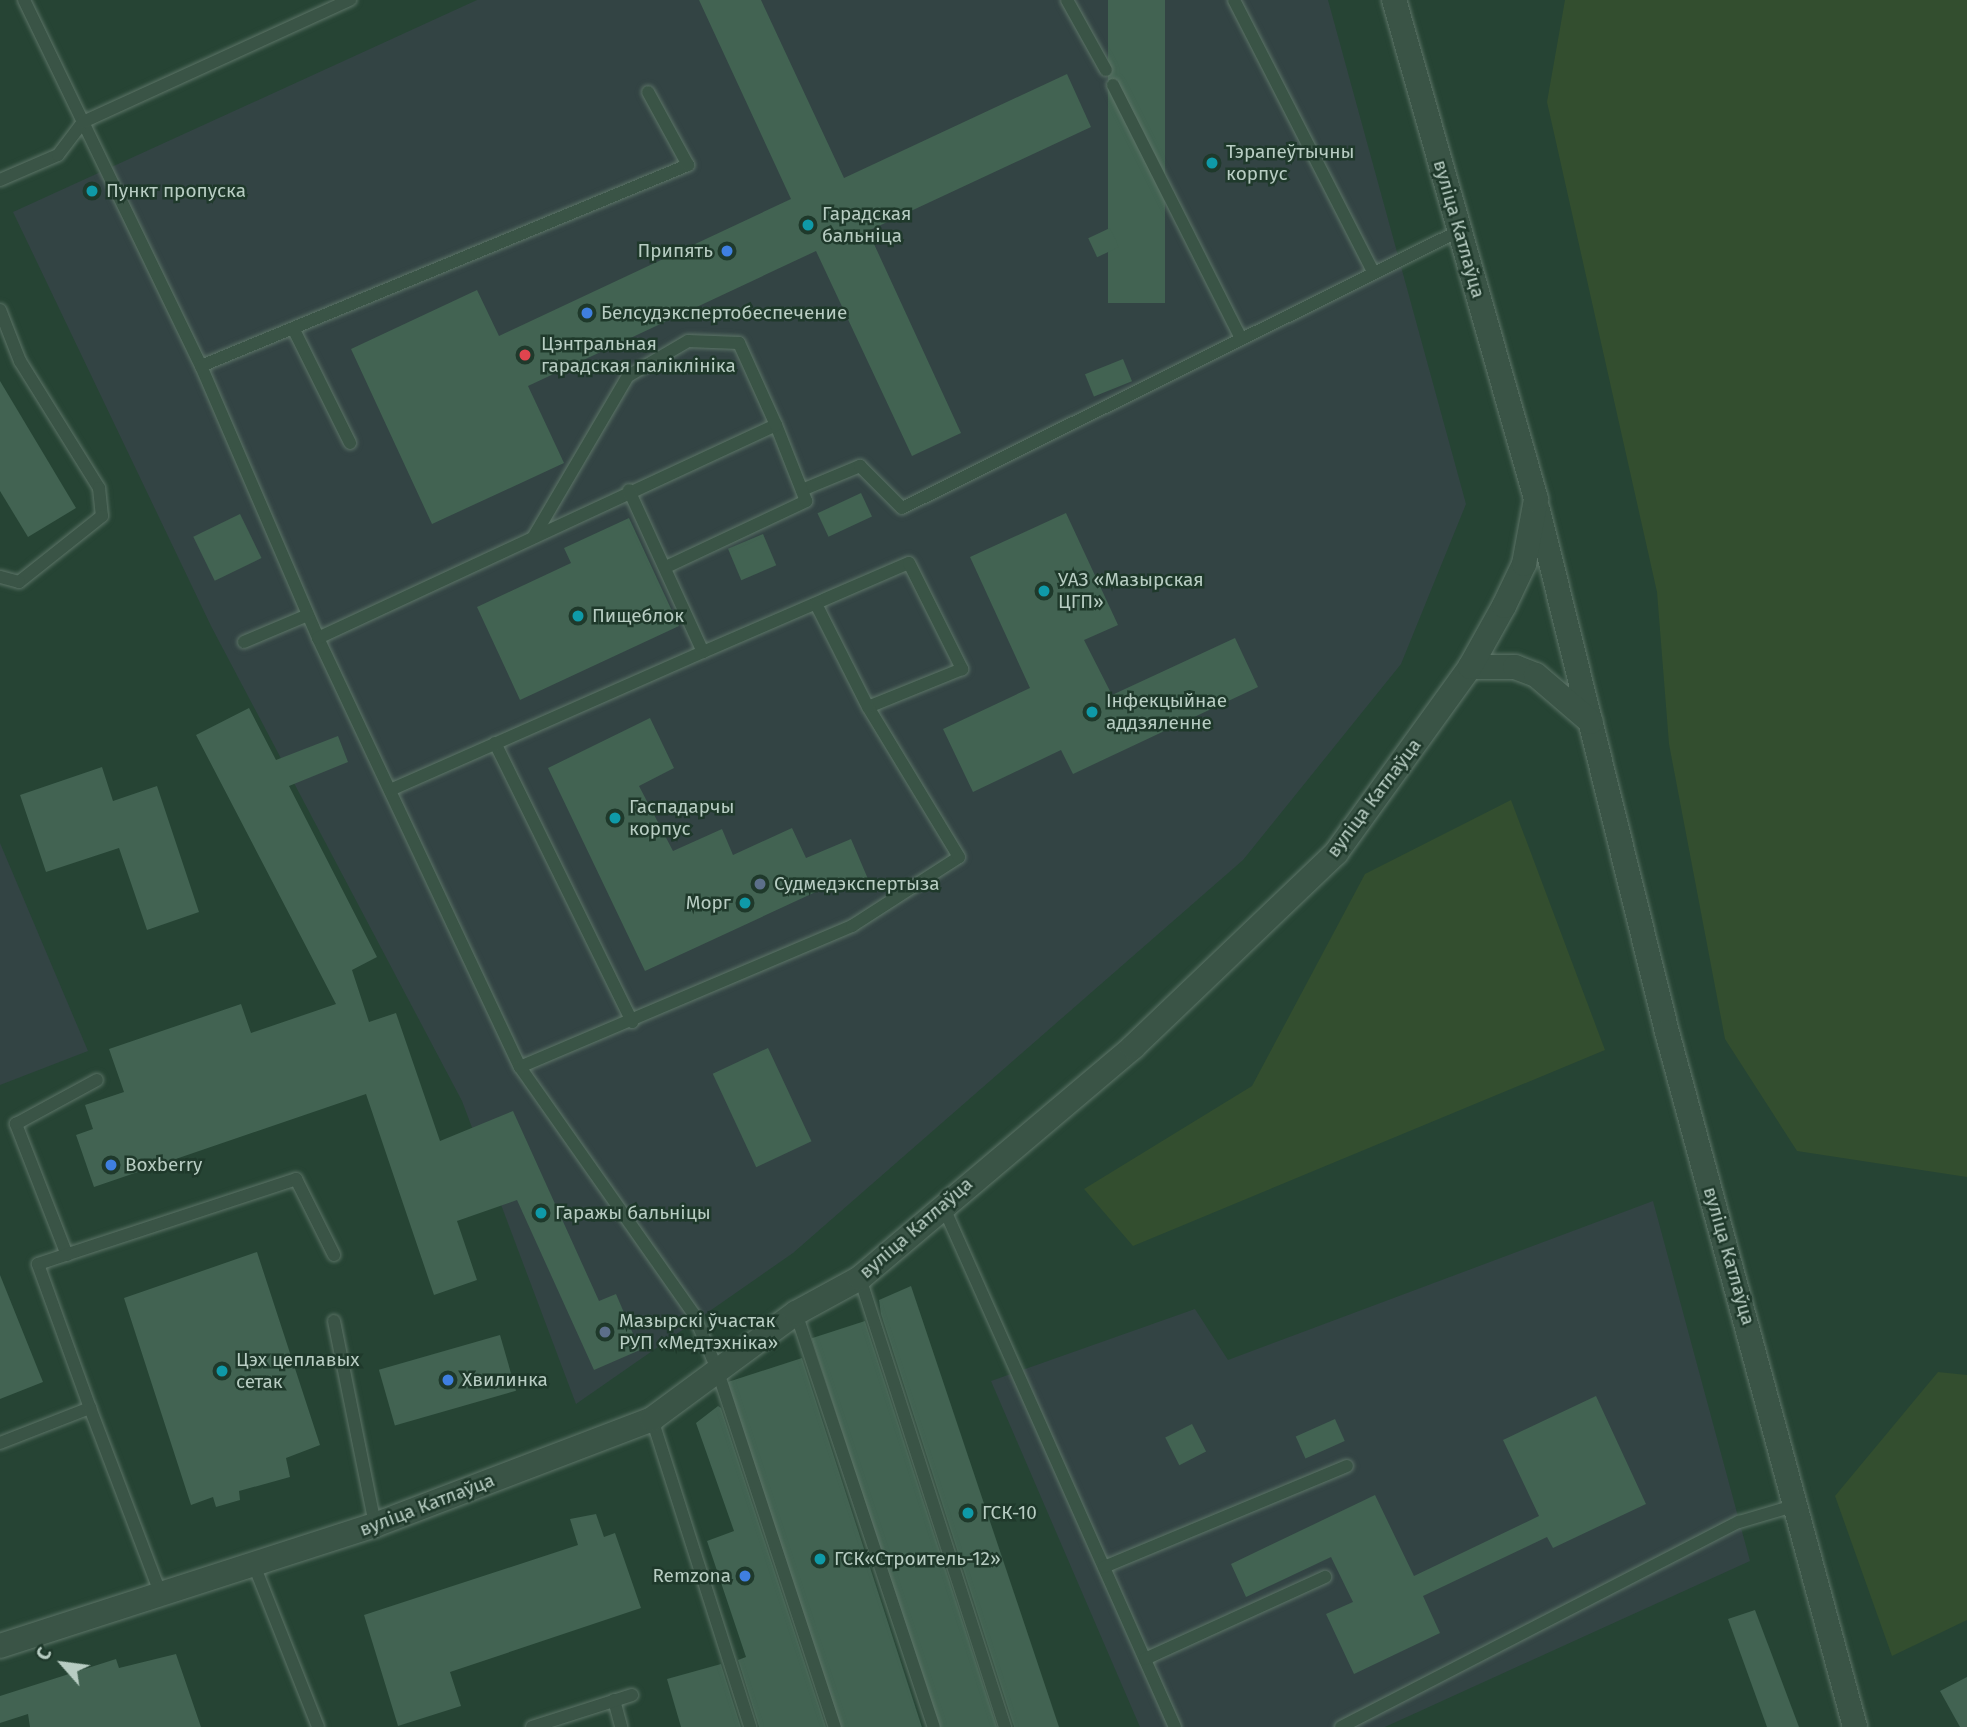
<!DOCTYPE html>
<html>
<head>
<meta charset="utf-8">
<style>
  body { margin:0 }
  #map { position:relative; width:1967px; height:1727px; overflow:hidden; background:#264434; font-family:"Fira Sans",sans-serif }
  div>[style] { position:absolute }
  .medical>* { inset:0; background:#344 }
  .green>* { inset:0; background:#334e2f }
  .building>* { inset:0; background:#426352; transform-origin:0 0 }
  .roads { filter:drop-shadow(0 0 2px #5c7467) drop-shadow(0 0 2px #5c7467) }
  .lane>* { height:12px; margin:-6px; padding:0 6px; transform-origin:6px; border-radius:6px; background:#3a5446 }
  .street>* { height:24px; margin:-12px; padding:0 12px; transform-origin:12px; border-radius:12px; background:#3a5446 }
  .dots>* { width:19px; height:19px; translate:-50% -50%; box-sizing:border-box; border:4px solid #1f392b; border-radius:50% }
  span { translate:-50% -50%; white-space:nowrap; text-align:center; line-height:1.15; -webkit-text-stroke:5px #1f392b; paint-order:stroke }
  .poi-label { font-size:19px; color:#b8cdc3 }
  .left { translate:0 -50%; text-align:left }
  .right { translate:-100% -50%; text-align:right }
  .street-label { font-size:19px; color:#b8cdc3 }
  .north { position:absolute; left:28px; top:1629px; width:70px; height:70px; -webkit-text-stroke:5px #1f392b; paint-order:stroke; rotate:298deg; font-size:19px; font-weight:700; line-height:28px; text-align:center; color:#b8cdc3 }
  .north::after { content:''; display:block; margin:auto; width:24px; height:32px; background:#b8cdc3; clip-path:polygon(50% 0,100% 100%,50% 72%,0 100%) }
</style>
</head>
<body>
<div id="map">
  <div class="medical">
    <i style="clip-path:polygon(477px 0,1328px 0,1466px 504px,1401px 664px,1243px 860px,793px 1253px,576px 1404px,462px 1101px,211px 626px,13px 212px)"></i>
    <i style="clip-path:polygon(0 843px,88px 1051px,0 1085px)"></i>
    <i style="clip-path:polygon(1653px 1201px,1750px 1561px,1385px 1727px,1140px 1727px,991px 1381px,1195px 1309px,1228px 1360px)"></i>
  </div>
  <div class="green">
    <i style="clip-path:polygon(1565px 0,1967px 0,1967px 1177px,1797px 1151px,1725px 1039px,1669px 744px,1657px 592px,1547px 102px)"></i>
    <i style="clip-path:polygon(1511px 800px,1605px 1050px,1133px 1246px,1084px 1189px,1252px 1086px,1365px 874px)"></i>
    <i style="clip-path:polygon(1938px 1372px,1967px 1375px,1967px 1620px,1892px 1656px,1835px 1496px)"></i>
  </div>
  <div class="building">
    <i style="clip-path:polygon(699px 0,761px 0,844px 178px,1067px 74px,1091px 127px,868px 231px,961px 433px,912px 456px,816px 251px,528px 386px,564px 463px,432px 524px,351px 349px,477px 290px,499px 336px,791px 199px)"></i>
    <i style="left:1108px;top:0;width:57px;height:303px"></i>
    <i style="left:1110px;top:228px;width:21px;height:24px;rotate:65deg"></i>
    <i style="left:1123px;top:359px;width:24px;height:41px;rotate:68deg"></i>
    <i style="clip-path:polygon(0 381px,76px 508px,28px 537px,0 491px)"></i>
    <i style="left:861px;top:493px;width:26px;height:48px;rotate:65deg"></i>
    <i style="clip-path:polygon(1066px 513px,1118px 625px,1084px 640px,1112px 695px,1235px 638px,1258px 687px,1073px 774px,1061px 750px,973px 792px,943px 729px,1030px 688px,970px 557px)"></i>
    <i style="left:240px;top:514px;width:49px;height:52px;rotate:64deg"></i>
    <i style="clip-path:polygon(629px 518px,679px 626px,520px 700px,477px 607px,571px 563px,564px 548px)"></i>
    <i style="left:763px;top:534px;width:34px;height:38px;rotate:67deg"></i>
    <i style="clip-path:polygon(249px 708px,276px 760px,338px 736px,348px 762px,289px 786px,377px 957px,352px 970px,369px 1022px,396px 1013px,440px 1141px,513px 1111px,599px 1301px,616px 1294px,640px 1350px,594px 1370px,517px 1200px,457px 1221px,477px 1280px,434px 1295px,366px 1094px,94px 1187px,76px 1135px,93px 1129px,85px 1105px,124px 1092px,109px 1049px,241px 1004px,251px 1033px,336px 1004px,196px 735px)"></i>
    <i style="clip-path:polygon(650px 718px,674px 768px,639px 786px,673px 851px,722px 829px,733px 855px,792px 828px,806px 858px,851px 839px,868px 879px,838px 891px,835px 883px,645px 971px,548px 768px)"></i>
    <i style="clip-path:polygon(102px 767px,113px 801px,157px 786px,199px 912px,147px 930px,119px 848px,46px 872px,20px 795px)"></i>
    <i style="left:768px;top:1048px;width:103px;height:61px;rotate:65deg"></i>
    <i style="clip-path:polygon(257px 1252px,320px 1445px,286px 1458px,290px 1477px,239px 1491px,240px 1500px,216px 1507px,213px 1497px,191px 1505px,124px 1298px)"></i>
    <i style="clip-path:polygon(0 1275px,43px 1382px,0 1399px)"></i>
    <i style="clip-path:polygon(911px 1286px,1059px 1727px,1014px 1727px,881px 1314px,879px 1300px)"></i>
    <i style="left:865px;top:1321px;width:427px;height:56px;rotate:72deg"></i>
    <i style="left:500px;top:1335px;width:58px;height:126px;rotate:74deg"></i>
    <i style="left:802px;top:1358px;width:389px;height:78px;rotate:72deg"></i>
    <i style="clip-path:polygon(1596px 1396px,1646px 1504px,1553px 1548px,1547px 1537px,1423px 1596px,1440px 1633px,1354px 1674px,1326px 1614px,1353px 1602px,1331px 1557px,1246px 1597px,1231px 1564px,1375px 1495px,1414px 1576px,1539px 1516px,1503px 1440px)"></i>
    <i style="clip-path:polygon(718px 1406px,721px 1408px,826px 1727px,759px 1727px,738px 1660px,746px 1657px,707px 1541px,734px 1531px,696px 1423px)"></i>
    <i style="left:1335px;top:1419px;width:24px;height:43px;rotate:66deg"></i>
    <i style="left:1192px;top:1424px;width:31px;height:30px;rotate:63deg"></i>
    <i style="clip-path:polygon(596px 1514px,604px 1537px,615px 1533px,641px 1608px,450px 1672px,461px 1706px,398px 1726px,364px 1615px,578px 1545px,570px 1519px)"></i>
    <i style="clip-path:polygon(1755px 1610px,1799px 1727px,1767px 1727px,1728px 1619px)"></i>
    <i style="clip-path:polygon(176px 1654px,201px 1727px,30px 1727px,28px 1714px,0 1723px,0 1696px,116px 1659px,119px 1668px)"></i>
    <i style="clip-path:polygon(721px 1664px,741px 1727px,681px 1727px,667px 1679px)"></i>
    <i style="clip-path:polygon(1967px 1677px,1967px 1727px,1960px 1727px,1940px 1691px)"></i>
  </div>
  <div class="roads">
    <div class="lane">
      <i style="left:24px;top:0;width:407px;rotate:64.2deg"></i>
      <i style="left:201px;top:366px;width:296px;rotate:66.7deg"></i>
      <i style="left:318px;top:638px;width:474px;rotate:64.8deg"></i>
      <i style="left:520px;top:1067px;width:303px;rotate:54.9deg"></i>
      <i style="left:694px;top:1315px;width:59px;rotate:66.9deg"></i>
      <i style="left:717px;top:1369px;width:377px;rotate:71.8deg"></i>
      <i style="left:1067px;top:0;width:80px;rotate:60.9deg"></i>
      <i style="left:1234px;top:0;width:305px;rotate:62.9deg"></i>
      <i style="left:1113px;top:85px;width:284px;rotate:63.2deg"></i>
      <i style="left:0;top:180px;width:63px;rotate:-23.3deg"></i>
      <i style="left:58px;top:155px;width:41px;rotate:-52.9deg"></i>
      <i style="left:83px;top:122px;width:294px;rotate:-24.6deg"></i>
      <i style="left:0;top:310px;width:55px;rotate:68.6deg"></i>
      <i style="left:20px;top:361px;width:150px;rotate:58.1deg"></i>
      <i style="left:99px;top:488px;width:28px;rotate:84deg"></i>
      <i style="left:102px;top:516px;width:106px;rotate:141.5deg"></i>
      <i style="left:19px;top:582px;width:20px;rotate:-165deg"></i>
      <i style="left:294px;top:330px;width:126px;rotate:63.6deg"></i>
      <i style="left:201px;top:366px;width:527px;rotate:-22.43deg"></i>
      <i style="left:688px;top:165px;width:83px;rotate:-118.7deg"></i>
      <i style="left:802px;top:490px;width:63px;rotate:-22.5deg"></i>
      <i style="left:860px;top:466px;width:59px;rotate:45deg"></i>
      <i style="left:902px;top:508px;width:622px;rotate:-26.44deg"></i>
      <i style="left:666px;top:567px;width:155px;rotate:-25.2deg"></i>
      <i style="left:806px;top:501px;width:82px;rotate:-111.5deg"></i>
      <i style="left:318px;top:638px;width:505px;rotate:-24.94deg"></i>
      <i style="left:776px;top:425px;width:90px;rotate:-114.3deg"></i>
      <i style="left:739px;top:343px;width:51px;rotate:-177.8deg"></i>
      <i style="left:688px;top:341px;width:69px;rotate:149.7deg"></i>
      <i style="left:628px;top:376px;width:186px;rotate:120.4deg"></i>
      <i style="left:244px;top:642px;width:69px;rotate:-22.9deg"></i>
      <i style="left:703px;top:652px;width:224px;rotate:-23.4deg"></i>
      <i style="left:909px;top:563px;width:119px;rotate:63.4deg"></i>
      <i style="left:962px;top:669px;width:101px;rotate:158deg"></i>
      <i style="left:495px;top:743px;width:311px;rotate:63.8deg"></i>
      <i style="left:390px;top:790px;width:342px;rotate:-23.8deg"></i>
      <i style="left:703px;top:652px;width:178px;rotate:-114.6deg"></i>
      <i style="left:520px;top:1067px;width:361px;rotate:-23deg"></i>
      <i style="left:852px;top:926px;width:127px;rotate:-32.8deg"></i>
      <i style="left:959px;top:857px;width:175px;rotate:-121.2deg"></i>
      <i style="left:868px;top:707px;width:115px;rotate:-116.8deg"></i>
      <i style="left:943px;top:1206px;width:570px;rotate:66deg"></i>
      <i style="left:67px;top:1255px;width:141px;rotate:-111.3deg"></i>
      <i style="left:16px;top:1124px;width:92px;rotate:-28.5deg"></i>
      <i style="left:860px;top:1278px;width:472px;rotate:72.1deg"></i>
      <i style="left:796px;top:1313px;width:436px;rotate:71.6deg"></i>
      <i style="left:334px;top:1321px;width:208px;rotate:78.6deg"></i>
      <i style="left:90px;top:1408px;width:153px;rotate:-109.9deg"></i>
      <i style="left:38px;top:1264px;width:272px;rotate:-18.2deg"></i>
      <i style="left:296px;top:1179px;width:85px;rotate:63.4deg"></i>
      <i style="left:652px;top:1419px;width:323px;rotate:72.3deg"></i>
      <i style="left:0;top:1443px;width:97px;rotate:-21.3deg"></i>
      <i style="left:90px;top:1408px;width:200px;rotate:69.2deg"></i>
      <i style="left:254px;top:1565px;width:174px;rotate:68.4deg"></i>
      <i style="left:1104px;top:1567px;width:263px;rotate:-22.6deg"></i>
      <i style="left:1145px;top:1659px;width:198px;rotate:-24.5deg"></i>
      <i style="left:614px;top:1700px;width:28px;rotate:75deg"></i>
      <i style="left:532px;top:1727px;width:105px;rotate:-17.7deg"></i>
      <i style="left:1341px;top:1727px;width:448px;rotate:-27.3deg"></i>
      <i style="left:1739px;top:1522px;width:56px;rotate:-16.5deg"></i>
    </div>
    <div class="street">
      <i style="left:1538px;top:510px;width:538px;rotate:76.12deg"></i>
      <i style="left:1667px;top:1032px;width:720px;rotate:74.86deg"></i>
      <i style="left:1470px;top:667px;width:45px"></i>
      <i style="left:1515px;top:667px;width:22px;rotate:21deg"></i>
      <i style="left:1536px;top:675px;width:72px;rotate:40.5deg"></i>
      <i style="left:0;top:1646px;width:394px;rotate:-17.9deg"></i>
      <i style="left:375px;top:1525px;width:297px;rotate:-20.9deg"></i>
      <i style="left:652px;top:1419px;width:179px;rotate:-36.4deg"></i>
      <i style="left:796px;top:1313px;width:73px;rotate:-28.7deg"></i>
      <i style="left:860px;top:1278px;width:358px;rotate:-40.2deg"></i>
      <i style="left:1133px;top:1047px;width:281px;rotate:-43.7deg"></i>
      <i style="left:1336px;top:853px;width:229px;rotate:-54.2deg"></i>
      <i style="left:1470px;top:667px;width:70px;rotate:-60.9deg"></i>
      <i style="left:1504px;top:606px;width:47px;rotate:-64.5deg"></i>
      <i style="left:1524px;top:564px;width:66px;rotate:-79.5deg"></i>
      <i style="left:1536px;top:499px;width:519px;rotate:-105.88deg"></i>
    </div>
  </div>
  <div class="dots">
    <i style="left:1212px;top:163px;background:#0f9aa8"></i>
    <i style="left:92px;top:191px;background:#0f9aa8"></i>
    <i style="left:808px;top:225px;background:#0f9aa8"></i>
    <i style="left:727px;top:251px;background:#3f7fe0"></i>
    <i style="left:587px;top:313px;background:#3f7fe0"></i>
    <i style="left:525px;top:355px;background:#e0444e"></i>
    <i style="left:1044px;top:591px;background:#0f9aa8"></i>
    <i style="left:578px;top:616px;background:#0f9aa8"></i>
    <i style="left:1092px;top:712px;background:#0f9aa8"></i>
    <i style="left:615px;top:818px;background:#0f9aa8"></i>
    <i style="left:760px;top:884px;background:#5c6f8a"></i>
    <i style="left:745px;top:903px;background:#0f9aa8"></i>
    <i style="left:111px;top:1165px;background:#3f7fe0"></i>
    <i style="left:541px;top:1213px;background:#0f9aa8"></i>
    <i style="left:605px;top:1332px;background:#5c6f8a"></i>
    <i style="left:222px;top:1371px;background:#0f9aa8"></i>
    <i style="left:448px;top:1380px;background:#3f7fe0"></i>
    <i style="left:968px;top:1513px;background:#0f9aa8"></i>
    <i style="left:820px;top:1559px;background:#0f9aa8"></i>
    <i style="left:745px;top:1576px;background:#3f7fe0"></i>
  </div>
  <div class="poi-label">
    <span class="left" style="left:1226px;top:163px">Тэрапеўтычны<br>корпус</span>
    <span class="left" style="left:106px;top:191px">Пункт пропуска</span>
    <span class="left" style="left:822px;top:225px">Гарадская<br>бальніца</span>
    <span class="right" style="left:713px;top:251px">Припять</span>
    <span class="left" style="left:601px;top:313px">Белсудэкспертобеспечение</span>
    <span class="left" style="left:541px;top:355px">Цэнтральная<br>гарадская паліклініка</span>
    <span class="left" style="left:1058px;top:591px">УАЗ «Мазырская<br>ЦГП»</span>
    <span class="left" style="left:592px;top:616px">Пищеблок</span>
    <span class="left" style="left:1106px;top:712px">Інфекцыйнае<br>аддзяленне</span>
    <span class="left" style="left:629px;top:818px">Гаспадарчы<br>корпус</span>
    <span class="left" style="left:774px;top:884px">Судмедэкспертыза</span>
    <span class="right" style="left:731px;top:903px">Морг</span>
    <span class="left" style="left:125px;top:1165px">Boxberry</span>
    <span class="left" style="left:555px;top:1213px">Гаражы бальніцы</span>
    <span class="left" style="left:619px;top:1332px">Мазырскі ўчастак<br>РУП «Медтэхніка»</span>
    <span class="left" style="left:236px;top:1371px">Цэх цеплавых<br>сетак</span>
    <span class="left" style="left:462px;top:1380px">Хвилинка</span>
    <span class="left" style="left:982px;top:1513px">ГСК-10</span>
    <span class="left" style="left:834px;top:1559px">ГСК«Строитель-12»</span>
    <span class="right" style="left:731px;top:1576px">Remzona</span>
  </div>
  <div class="street-label">
    <span style="left:1459px;top:229px;rotate:74deg">вуліца Катлаўца</span>
    <span style="left:1374px;top:798px;rotate:-53deg">вуліца Катлаўца</span>
    <span style="left:916px;top:1228px;rotate:-41deg">вуліца Катлаўца</span>
    <span style="left:1729px;top:1256px;rotate:74deg">вуліца Катлаўца</span>
    <span style="left:427px;top:1505px;rotate:-21deg">вуліца Катлаўца</span>
  </div>
  <div class="north">С</div>
</div>
</body>
</html>
